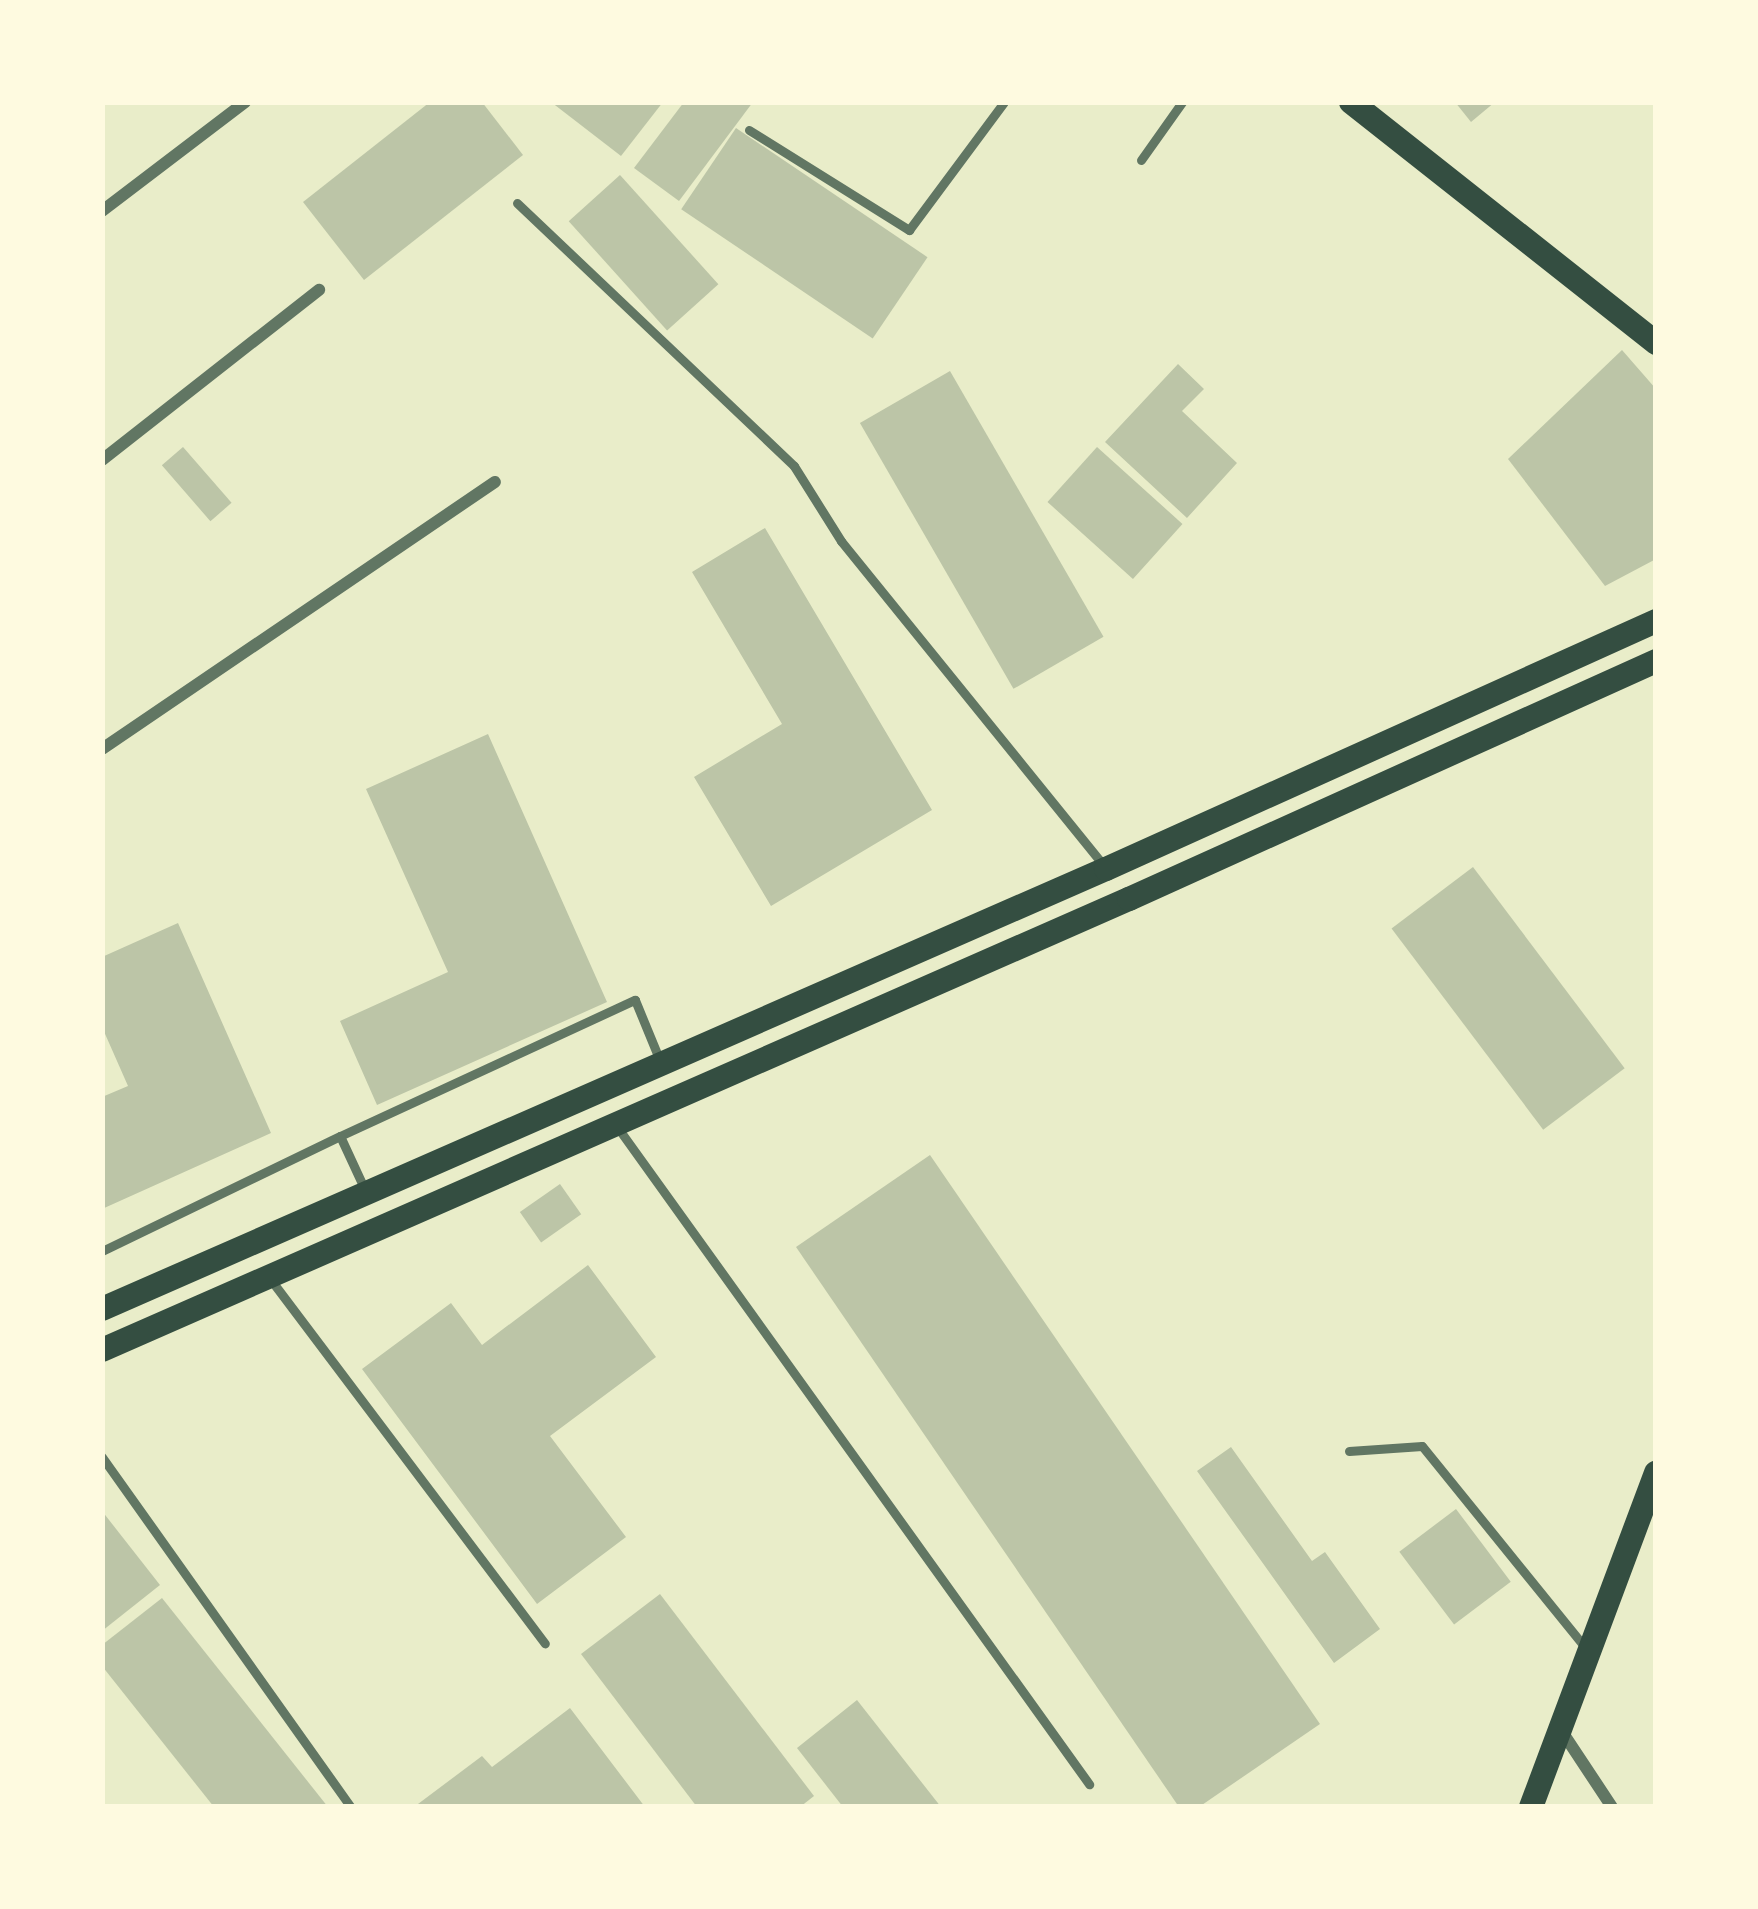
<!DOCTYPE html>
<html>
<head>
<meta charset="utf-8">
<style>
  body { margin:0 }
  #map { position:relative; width:1758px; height:1909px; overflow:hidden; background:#e9edc9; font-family:Arial,sans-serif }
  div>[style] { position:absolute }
  .building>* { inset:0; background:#bcc5a7; transform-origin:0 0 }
  .service>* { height:9px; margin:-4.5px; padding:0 4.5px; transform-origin:4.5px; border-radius:4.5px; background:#617663 }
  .minor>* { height:12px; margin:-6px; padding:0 6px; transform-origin:6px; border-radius:6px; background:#617663 }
  .secondary>* { height:24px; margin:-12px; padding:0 12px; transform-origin:12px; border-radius:12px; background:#344e41 }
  span { translate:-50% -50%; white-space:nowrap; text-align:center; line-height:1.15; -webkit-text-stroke:9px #fefae0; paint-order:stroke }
  .frame { position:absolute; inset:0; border:105px solid #fefae0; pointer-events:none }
</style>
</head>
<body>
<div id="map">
  <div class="building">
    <i style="clip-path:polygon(430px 102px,482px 102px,523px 155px,364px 280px,303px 202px)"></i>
    <i style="clip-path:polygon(551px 102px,663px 102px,621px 156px)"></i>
    <i style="clip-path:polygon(684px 102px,753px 102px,679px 201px,634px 168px)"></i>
    <i style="clip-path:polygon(1455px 102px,1495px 102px,1471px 122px)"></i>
    <i style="left:736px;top:128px;width:231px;height:98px;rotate:34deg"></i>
    <i style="left:620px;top:175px;width:147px;height:69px;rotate:48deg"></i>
    <i style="clip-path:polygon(1622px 350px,1656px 389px,1656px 559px,1605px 586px,1508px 459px)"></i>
    <i style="clip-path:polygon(1178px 364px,1204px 389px,1182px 411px,1237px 463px,1187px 518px,1105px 442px)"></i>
    <i style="left:950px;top:371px;width:307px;height:104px;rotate:60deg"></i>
    <i style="left:183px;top:447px;width:74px;height:28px;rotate:49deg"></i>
    <i style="left:1097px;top:447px;width:115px;height:74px;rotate:42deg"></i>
    <i style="clip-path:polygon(765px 528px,932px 810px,771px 906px,694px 777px,782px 724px,692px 572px)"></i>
    <i style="clip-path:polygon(488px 734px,607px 1002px,377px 1105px,340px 1021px,448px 972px,366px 789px)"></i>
    <i style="left:1473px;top:867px;width:252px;height:102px;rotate:53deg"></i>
    <i style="clip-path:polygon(178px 923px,271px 1133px,102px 1209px,102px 1097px,128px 1086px,102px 1027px,102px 957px)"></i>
    <i style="clip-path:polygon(930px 1155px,1320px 1724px,1199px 1807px,1179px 1807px,796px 1247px)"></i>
    <i style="left:560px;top:1184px;width:37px;height:49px;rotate:55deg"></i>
    <i style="clip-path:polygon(588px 1265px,656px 1357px,550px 1436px,626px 1537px,537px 1604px,362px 1369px,451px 1303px,482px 1345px)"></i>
    <i style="clip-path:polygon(1231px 1447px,1312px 1561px,1325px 1552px,1380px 1629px,1334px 1663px,1197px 1471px)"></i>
    <i style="left:1456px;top:1509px;width:91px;height:71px;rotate:53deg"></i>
    <i style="clip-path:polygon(102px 1511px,160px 1585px,102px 1631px)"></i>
    <i style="clip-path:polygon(660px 1594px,814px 1796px,800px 1807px,697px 1807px,581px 1654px)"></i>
    <i style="clip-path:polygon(162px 1598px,328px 1807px,214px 1807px,102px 1666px,102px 1645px)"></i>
    <i style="clip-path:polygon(857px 1700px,941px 1807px,843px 1807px,797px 1748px)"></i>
    <i style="clip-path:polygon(570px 1708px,645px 1807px,414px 1807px,482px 1756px,492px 1767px)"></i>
  </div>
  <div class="service">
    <i style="left:749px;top:130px;width:189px;rotate:32deg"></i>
    <i style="left:909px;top:230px;width:159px;rotate:-53.4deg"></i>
    <i style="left:1141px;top:160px;width:71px;rotate:-54.7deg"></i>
    <i style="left:517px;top:203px;width:382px;rotate:43.5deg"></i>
    <i style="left:794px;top:466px;width:89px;rotate:57.9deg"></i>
    <i style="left:841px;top:541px;width:417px;rotate:51deg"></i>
    <i style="left:618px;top:1128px;width:808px;rotate:54.32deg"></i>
    <i style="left:340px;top:1136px;width:325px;rotate:-24.8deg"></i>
    <i style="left:635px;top:1000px;width:66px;rotate:67.7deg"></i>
    <i style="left:102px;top:1251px;width:264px;rotate:-25.8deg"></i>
    <i style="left:340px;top:1136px;width:60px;rotate:65.2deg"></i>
    <i style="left:271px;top:1280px;width:455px;rotate:53deg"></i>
    <i style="left:1349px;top:1451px;width:73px;rotate:-3.9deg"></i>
    <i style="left:1422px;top:1446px;width:259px;rotate:51deg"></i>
    <i style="left:102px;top:1457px;width:430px;rotate:54.6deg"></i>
  </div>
  <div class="minor">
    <i style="left:102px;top:211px;width:180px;rotate:-37.3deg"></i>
    <i style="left:102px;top:460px;width:276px;rotate:-38.1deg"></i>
    <i style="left:102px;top:749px;width:475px;rotate:-34.2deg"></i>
    <i style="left:1561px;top:1730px;width:92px;rotate:56.5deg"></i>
  </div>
  <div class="secondary">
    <i style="left:1351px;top:102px;width:389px;rotate:38.3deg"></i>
    <i style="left:102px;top:1309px;width:1096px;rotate:-23.67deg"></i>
    <i style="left:1106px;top:869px;width:603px;rotate:-24.27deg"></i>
    <i style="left:102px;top:1350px;width:1122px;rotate:-23.71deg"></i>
    <i style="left:1129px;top:899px;width:578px;rotate:-24.3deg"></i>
    <i style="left:1531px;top:1807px;width:357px;rotate:-69.5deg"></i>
  </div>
  <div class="frame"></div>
</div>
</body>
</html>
